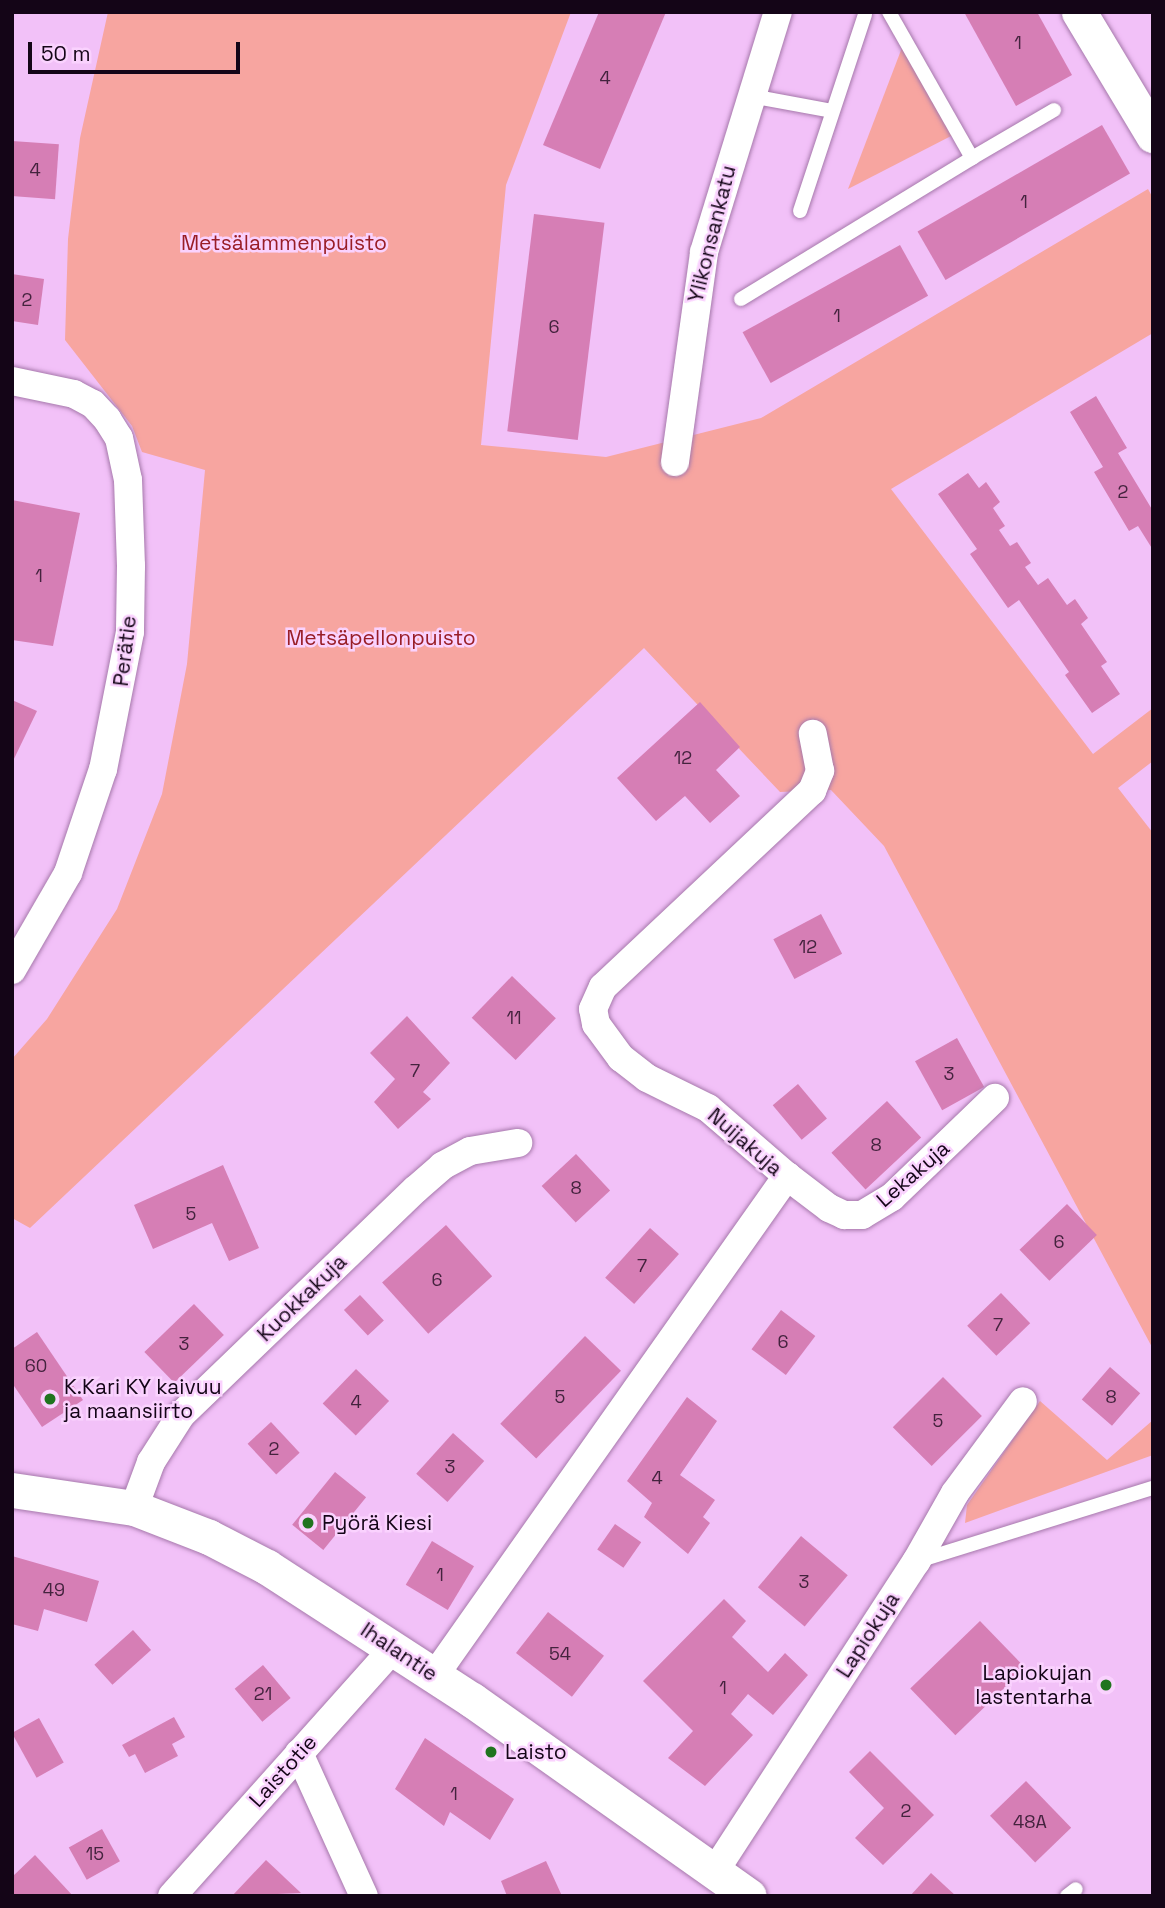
<!DOCTYPE html>
<html>
<head>
<meta charset="utf-8">
<style>
  body { margin:0 }
  #map { position:relative; width:1165px; height:1908px; overflow:hidden; background:#f2c1f8; font-family:"Space Grotesk",sans-serif }
  div>[style] { position:absolute }
  .green>* { inset:0; background:#f7a5a0 }
  .building>* { inset:0; background:#d67eb5; transform-origin:0 0 }
  .roads { filter:drop-shadow(0 0 2px #a678ab) drop-shadow(0 0 2px #a678ab) }
  .service>* { height:14px; margin:-7px; padding:0 7px; transform-origin:7px; border-radius:7px; background:#fff }
  .minor>* { height:28px; margin:-14px; padding:0 14px; transform-origin:14px; border-radius:14px; background:#fff }
  .tertiary>* { height:35px; margin:-17.5px; padding:0 17.5px; transform-origin:17.5px; border-radius:17.5px; background:#fff }
  .dots>* { width:19px; height:19px; translate:-50% -50%; box-sizing:border-box; border:4px solid #fad2fe; border-radius:50% }
  span { translate:-50% -50%; white-space:nowrap; text-align:center; line-height:1.15; -webkit-text-stroke:5px #fad2fe; paint-order:stroke }
  .number-label { font-size:18px; color:#44233e }
  .number-label span { -webkit-text-stroke-width:0 }
  .street-label { font-size:21px; color:#140517 }
  .park-label { font-size:21px; color:#991e27 }
  .poi-label { font-size:21px; color:#140517 }
  .left { translate:0 -50%; text-align:left }
  .right { translate:-100% -50%; text-align:right }
  .frame { position:absolute; inset:0; border:14px solid #140517; pointer-events:none }
  .scale { position:absolute; left:28px; top:42px; width:212px; height:32px; box-sizing:border-box; border:4px solid #140517; border-top:0; padding-left:9px; font-size:21px; line-height:24px; white-space:nowrap; color:#140517; -webkit-text-stroke:5px #fad2fe; paint-order:stroke }
</style>
</head>
<body>
<div id="map">
  <div class="green">
    <i style="clip-path:polygon(108px 12px,571px 12px,506px 185px,481px 445px,606px 457px,761px 418px,1148px 189px,1153px 198px,1153px 333px,891px 489px,1093px 754px,1153px 708px,1153px 761px,1118px 788px,1153px 833px,1153px 1349px,884px 846px,831px 790px,780px 792px,644px 648px,30px 1228px,12px 1218px,12px 1059px,47px 1019px,117px 909px,162px 794px,187px 664px,205px 470px,142px 452px,132px 426px,65px 340px,68px 239px,80px 138px)"></i>
    <i style="clip-path:polygon(903px 45px,953px 135px,848px 189px)"></i>
    <i style="clip-path:polygon(1040px 1401px,1107px 1460px,1153px 1420px,1153px 1455px,965px 1523px,967px 1505px)"></i>
  </div>
  <div class="building">
    <i style="clip-path:polygon(599px 12px,666px 12px,600px 169px,543px 145px)"></i>
    <i style="clip-path:polygon(964px 12px,1037px 12px,1072px 75px,1016px 106px)"></i>
    <i style="left:1102px;top:125px;width:56px;height:213px;rotate:60deg"></i>
    <i style="left:12px;top:141px;width:47px;height:55px;rotate:4deg"></i>
    <i style="left:534px;top:214px;width:71px;height:219px;rotate:7deg"></i>
    <i style="left:900px;top:245px;width:58px;height:180px;rotate:61deg"></i>
    <i style="clip-path:polygon(12px 274px,44px 279px,38px 325px,12px 321px)"></i>
    <i style="clip-path:polygon(1096px 396px,1127px 448px,1118px 453px,1153px 511px,1153px 550px,1138px 526px,1129px 531px,1094px 472px,1103px 467px,1070px 412px)"></i>
    <i style="clip-path:polygon(968px 473px,979px 488px,986px 482px,1000px 502px,993px 508px,1005px 526px,999px 530px,1010px 546px,1017px 542px,1031px 563px,1025px 567px,1038px 585px,1048px 578px,1067px 605px,1075px 599px,1088px 618px,1081px 624px,1107px 662px,1101px 666px,1120px 694px,1092px 713px,1065px 675px,1069px 672px,1019px 600px,1008px 608px,970px 554px,977px 549px,938px 494px)"></i>
    <i style="clip-path:polygon(12px 500px,80px 513px,53px 646px,12px 640px)"></i>
    <i style="clip-path:polygon(12px 700px,37px 711px,12px 763px)"></i>
    <i style="clip-path:polygon(700px 702px,740px 747px,716px 770px,740px 796px,710px 823px,685px 796px,656px 821px,617px 778px)"></i>
    <i style="left:821px;top:914px;width:45px;height:54px;rotate:62deg"></i>
    <i style="left:512px;top:976px;width:61px;height:58px;rotate:44deg"></i>
    <i style="clip-path:polygon(407px 1016px,450px 1063px,423px 1092px,431px 1099px,398px 1129px,374px 1102px,395px 1079px,370px 1053px)"></i>
    <i style="left:957px;top:1038px;width:56px;height:48px;rotate:61deg"></i>
    <i style="left:798px;top:1084px;width:45px;height:33px;rotate:50deg"></i>
    <i style="left:887px;top:1101px;width:50px;height:76px;rotate:47deg"></i>
    <i style="left:576px;top:1154px;width:50px;height:47px;rotate:47deg"></i>
    <i style="clip-path:polygon(223px 1165px,259px 1248px,229px 1261px,212px 1223px,153px 1249px,134px 1205px)"></i>
    <i style="left:1067px;top:1204px;width:43px;height:66px;rotate:46deg"></i>
    <i style="left:446px;top:1225px;width:69px;height:86px;rotate:48deg"></i>
    <i style="left:650px;top:1228px;width:39px;height:67px;rotate:42deg"></i>
    <i style="left:1001px;top:1293px;width:42px;height:47px;rotate:46deg"></i>
    <i style="left:360px;top:1295px;width:35px;height:22px;rotate:47deg"></i>
    <i style="left:194px;top:1304px;width:43px;height:69px;rotate:46deg"></i>
    <i style="left:781px;top:1310px;width:43px;height:49px;rotate:37deg"></i>
    <i style="clip-path:polygon(37px 1332px,83px 1400px,42px 1427px,12px 1383px,12px 1349px)"></i>
    <i style="left:585px;top:1336px;width:50px;height:122px;rotate:44deg"></i>
    <i style="left:1110px;top:1367px;width:40px;height:43px;rotate:41deg"></i>
    <i style="left:356px;top:1369px;width:46px;height:48px;rotate:44deg"></i>
    <i style="left:943px;top:1377px;width:55px;height:71px;rotate:45deg"></i>
    <i style="clip-path:polygon(687px 1397px,717px 1421px,680px 1475px,715px 1500px,703px 1517px,710px 1523px,688px 1554px,644px 1517px,652px 1503px,627px 1481px)"></i>
    <i style="left:271px;top:1422px;width:42px;height:32px;rotate:47deg"></i>
    <i style="left:453px;top:1433px;width:42px;height:55px;rotate:42deg"></i>
    <i style="left:335px;top:1472px;width:40px;height:68px;rotate:39deg"></i>
    <i style="left:615px;top:1524px;width:32px;height:31px;rotate:35deg"></i>
    <i style="left:801px;top:1536px;width:61px;height:67px;rotate:40deg"></i>
    <i style="left:432px;top:1541px;width:49px;height:51px;rotate:31deg"></i>
    <i style="clip-path:polygon(12px 1556px,99px 1581px,87px 1622px,44px 1609px,38px 1631px,12px 1624px)"></i>
    <i style="clip-path:polygon(724px 1599px,746px 1621px,732px 1637px,768px 1672px,785px 1653px,808px 1675px,773px 1715px,748px 1694px,731px 1714px,753px 1735px,705px 1786px,668px 1758px,693px 1731px,643px 1681px)"></i>
    <i style="left:548px;top:1612px;width:71px;height:52px;rotate:38deg"></i>
    <i style="left:980px;top:1621px;width:65px;height:97px;rotate:46deg"></i>
    <i style="left:133px;top:1630px;width:27px;height:52px;rotate:48deg"></i>
    <i style="left:263px;top:1665px;width:43px;height:37px;rotate:50deg"></i>
    <i style="clip-path:polygon(174px 1717px,185px 1737px,172px 1744px,178px 1756px,145px 1773px,135px 1754px,129px 1757px,122px 1745px)"></i>
    <i style="left:39px;top:1718px;width:51px;height:31px;rotate:61deg"></i>
    <i style="clip-path:polygon(425px 1738px,514px 1799px,490px 1840px,450px 1812px,444px 1826px,395px 1789px)"></i>
    <i style="clip-path:polygon(870px 1751px,934px 1815px,883px 1865px,855px 1838px,884px 1808px,849px 1772px)"></i>
    <i style="left:1026px;top:1781px;width:65px;height:50px;rotate:46deg"></i>
    <i style="left:102px;top:1829px;width:37px;height:38px;rotate:61deg"></i>
    <i style="clip-path:polygon(35px 1855px,73px 1896px,16px 1896px,12px 1892px,12px 1877px)"></i>
    <i style="clip-path:polygon(266px 1860px,301px 1893px,232px 1896px)"></i>
    <i style="clip-path:polygon(546px 1861px,562px 1896px,507px 1896px,501px 1881px)"></i>
    <i style="clip-path:polygon(931px 1873px,956px 1896px,910px 1896px)"></i>
  </div>
  <div class="roads">
    <div class="service">
      <i style="left:751px;top:96px;width:82px;rotate:10.5deg"></i>
      <i style="left:972px;top:158px;width:95px;rotate:-30.3deg"></i>
      <i style="left:800px;top:211px;width:207px;rotate:-71.7deg"></i>
      <i style="left:741px;top:299px;width:271px;rotate:-31.4deg"></i>
      <i style="left:972px;top:158px;width:168px;rotate:-119.6deg"></i>
      <i style="left:918px;top:1561px;width:246px;rotate:-17.3deg"></i>
      <i style="left:1067px;top:1896px;width:11px;rotate:-38deg"></i>
    </div>
    <div class="minor">
      <i style="left:12px;top:381px;width:63px;rotate:11.8deg"></i>
      <i style="left:74px;top:394px;width:21px;rotate:28deg"></i>
      <i style="left:93px;top:404px;width:21px;rotate:47deg"></i>
      <i style="left:107px;top:419px;width:22px;rotate:58deg"></i>
      <i style="left:119px;top:438px;width:43px;rotate:77.9deg"></i>
      <i style="left:128px;top:480px;width:86px;rotate:88deg"></i>
      <i style="left:131px;top:566px;width:66px;rotate:90.9deg"></i>
      <i style="left:130px;top:632px;width:140px;rotate:101.1deg"></i>
      <i style="left:103px;top:769px;width:110px;rotate:108.6deg"></i>
      <i style="left:68px;top:873px;width:112px;rotate:120deg"></i>
      <i style="left:675px;top:462px;width:212px;rotate:-82.1deg"></i>
      <i style="left:704px;top:252px;width:251px;rotate:-72.9deg"></i>
      <i style="left:787px;top:1176px;width:53px;rotate:37.3deg"></i>
      <i style="left:829px;top:1208px;width:17px;rotate:25deg"></i>
      <i style="left:844px;top:1215px;width:18px"></i>
      <i style="left:862px;top:1215px;width:35px;rotate:-31deg"></i>
      <i style="left:892px;top:1197px;width:143px;rotate:-43.9deg"></i>
      <i style="left:134px;top:1508px;width:49px;rotate:-69.7deg"></i>
      <i style="left:151px;top:1462px;width:56px;rotate:-57.4deg"></i>
      <i style="left:181px;top:1415px;width:326px;rotate:-43.9deg"></i>
      <i style="left:416px;top:1189px;width:35px;rotate:-41deg"></i>
      <i style="left:442px;top:1166px;width:32px;rotate:-28deg"></i>
      <i style="left:470px;top:1151px;width:49px;rotate:-9.5deg"></i>
      <i style="left:435px;top:1675px;width:611px;rotate:-54.8deg"></i>
      <i style="left:787px;top:1176px;width:104px;rotate:-139.3deg"></i>
      <i style="left:708px;top:1108px;width:68px;rotate:-153.8deg"></i>
      <i style="left:647px;top:1078px;width:33px;rotate:-142deg"></i>
      <i style="left:621px;top:1058px;width:42px;rotate:-126.3deg"></i>
      <i style="left:596px;top:1024px;width:15px;rotate:-101deg"></i>
      <i style="left:593px;top:1009px;width:24px;rotate:-66deg"></i>
      <i style="left:603px;top:987px;width:287px;rotate:-43.2deg"></i>
      <i style="left:812px;top:791px;width:22px;rotate:-68deg"></i>
      <i style="left:820px;top:771px;width:38px;rotate:-101deg"></i>
      <i style="left:299px;top:1753px;width:157px;rotate:65.6deg"></i>
      <i style="left:715px;top:1871px;width:369px;rotate:-57deg"></i>
      <i style="left:916px;top:1562px;width:79px;rotate:-60.5deg"></i>
      <i style="left:955px;top:1493px;width:114px;rotate:-53.5deg"></i>
      <i style="left:172px;top:1896px;width:333px;rotate:-48.2deg"></i>
    </div>
    <div class="tertiary">
      <i style="left:1079px;top:12px;width:144px;rotate:59deg"></i>
      <i style="left:12px;top:1490px;width:123px;rotate:8.4deg"></i>
      <i style="left:134px;top:1508px;width:80px;rotate:21.1deg"></i>
      <i style="left:209px;top:1537px;width:65px;rotate:27.3deg"></i>
      <i style="left:267px;top:1567px;width:244px;rotate:33deg"></i>
      <i style="left:472px;top:1700px;width:339px;rotate:35.3deg"></i>
    </div>
  </div>
  <div class="dots">
    <i style="left:50px;top:1399px;background:#20741f"></i>
    <i style="left:308px;top:1523px;background:#20741f"></i>
    <i style="left:1106px;top:1685px;background:#20741f"></i>
    <i style="left:491px;top:1752px;background:#20741f"></i>
  </div>
  <div class="number-label">
    <span style="left:1018px;top:43px">1</span>
    <span style="left:605px;top:78px">4</span>
    <span style="left:35px;top:170px">4</span>
    <span style="left:1024px;top:202px">1</span>
    <span style="left:27px;top:300px">2</span>
    <span style="left:837px;top:316px">1</span>
    <span style="left:554px;top:327px">6</span>
    <span style="left:1123px;top:492px">2</span>
    <span style="left:39px;top:576px">1</span>
    <span style="left:683px;top:758px">12</span>
    <span style="left:808px;top:947px">12</span>
    <span style="left:514px;top:1018px">11</span>
    <span style="left:415px;top:1071px">7</span>
    <span style="left:949px;top:1074px">3</span>
    <span style="left:876px;top:1145px">8</span>
    <span style="left:576px;top:1188px">8</span>
    <span style="left:191px;top:1214px">5</span>
    <span style="left:1059px;top:1242px">6</span>
    <span style="left:642px;top:1266px">7</span>
    <span style="left:437px;top:1280px">6</span>
    <span style="left:998px;top:1325px">7</span>
    <span style="left:783px;top:1342px">6</span>
    <span style="left:184px;top:1344px">3</span>
    <span style="left:36px;top:1366px">60</span>
    <span style="left:560px;top:1397px">5</span>
    <span style="left:1111px;top:1397px">8</span>
    <span style="left:356px;top:1402px">4</span>
    <span style="left:938px;top:1421px">5</span>
    <span style="left:274px;top:1449px">2</span>
    <span style="left:450px;top:1467px">3</span>
    <span style="left:657px;top:1478px">4</span>
    <span style="left:440px;top:1575px">1</span>
    <span style="left:804px;top:1582px">3</span>
    <span style="left:54px;top:1590px">49</span>
    <span style="left:560px;top:1654px">54</span>
    <span style="left:723px;top:1688px">1</span>
    <span style="left:263px;top:1694px">21</span>
    <span style="left:454px;top:1794px">1</span>
    <span style="left:906px;top:1811px">2</span>
    <span style="left:1030px;top:1822px">48A</span>
    <span style="left:95px;top:1854px">15</span>
  </div>
  <div class="street-label">
    <span style="left:712px;top:234px;rotate:-76deg">Ylikonsankatu</span>
    <span style="left:125px;top:651px;rotate:-83deg">Perätie</span>
    <span style="left:745px;top:1142px;rotate:41deg">Nuijakuja</span>
    <span style="left:913px;top:1174px;rotate:-41deg">Lekakuja</span>
    <span style="left:302px;top:1298px;rotate:-44deg">Kuokkakuja</span>
    <span style="left:868px;top:1635px;rotate:-57deg">Lapiokuja</span>
    <span style="left:399px;top:1652px;rotate:34deg">Ihalantie</span>
    <span style="left:283px;top:1771px;rotate:-48deg">Laistotie</span>
  </div>
  <div class="park-label">
    <span style="left:284px;top:243px">Metsälammenpuisto</span>
    <span style="left:381px;top:638px">Metsäpellonpuisto</span>
  </div>
  <div class="poi-label">
    <span class="left" style="left:64px;top:1399px">K.Kari KY kaivuu<br>ja maansiirto</span>
    <span class="left" style="left:322px;top:1523px">Pyörä Kiesi</span>
    <span class="right" style="left:1092px;top:1685px">Lapiokujan<br>lastentarha</span>
    <span class="left" style="left:505px;top:1752px">Laisto</span>
  </div>
  <div class="frame"></div>
  <div class="scale">50 m</div>
</div>
</body>
</html>
